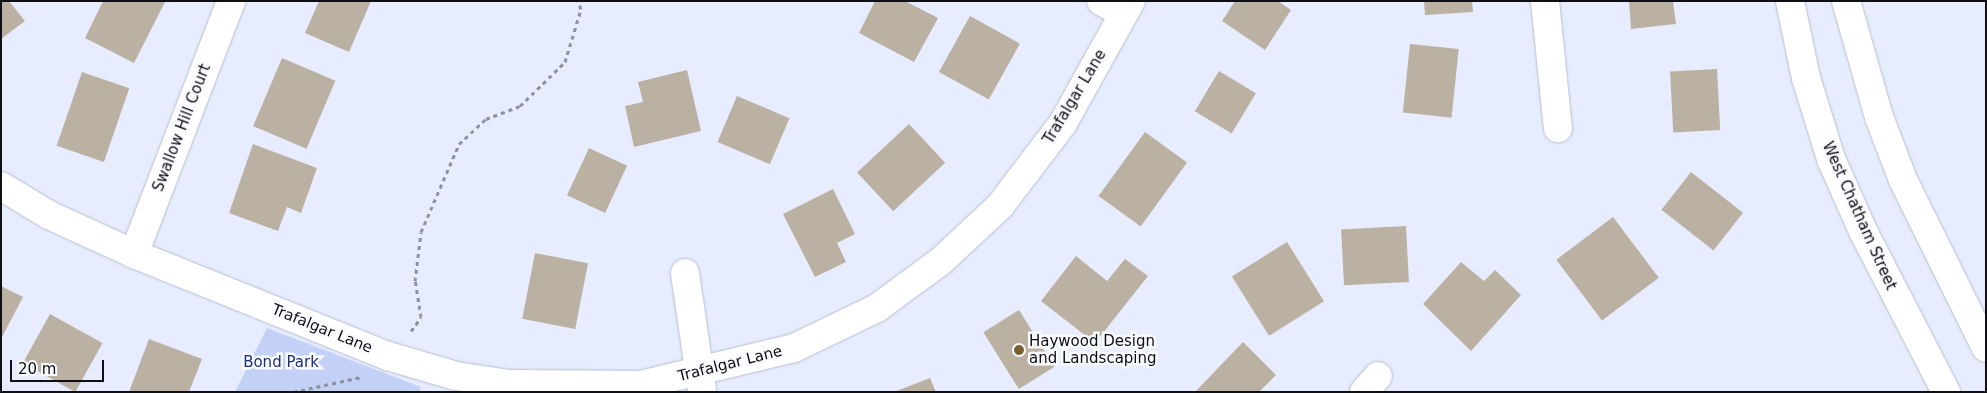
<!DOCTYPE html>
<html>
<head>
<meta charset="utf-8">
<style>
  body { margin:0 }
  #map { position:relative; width:1987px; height:393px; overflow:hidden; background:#e7edfe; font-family:"DejaVu Sans",sans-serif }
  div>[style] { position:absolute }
  .green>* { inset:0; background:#c4d1f7 }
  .building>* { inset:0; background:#bbb1a3; transform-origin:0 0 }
  .path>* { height:3px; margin-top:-1.5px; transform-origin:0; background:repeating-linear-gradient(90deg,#8d929e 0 4px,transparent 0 8px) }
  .roads { filter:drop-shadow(0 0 1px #b9bfcf) drop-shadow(0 0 1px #b9bfcf) }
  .minor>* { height:28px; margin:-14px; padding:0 14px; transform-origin:14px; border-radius:14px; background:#fff }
  .dots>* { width:14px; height:14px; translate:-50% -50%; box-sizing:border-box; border:2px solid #fafbfe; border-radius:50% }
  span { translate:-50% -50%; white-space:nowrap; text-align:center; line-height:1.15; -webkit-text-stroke:5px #fafbfe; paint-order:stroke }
  .street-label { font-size:15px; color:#0d0f14 }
  .poi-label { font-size:15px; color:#0d0f14 }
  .left { translate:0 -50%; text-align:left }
  .park-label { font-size:15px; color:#1e2c76 }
  .frame { position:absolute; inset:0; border:2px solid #0d0f14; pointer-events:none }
  .scale { position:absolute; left:10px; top:360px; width:94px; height:22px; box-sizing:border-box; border:2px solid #0d0f14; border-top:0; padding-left:6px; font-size:15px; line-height:18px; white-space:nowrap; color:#0d0f14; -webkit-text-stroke:4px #fafbfe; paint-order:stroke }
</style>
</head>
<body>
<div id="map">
  <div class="green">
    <i style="clip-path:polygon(267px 328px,421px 387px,419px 392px,235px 392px)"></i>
  </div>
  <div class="building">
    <i style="clip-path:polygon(1px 1px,9px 1px,25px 21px,1px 39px)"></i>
    <i style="clip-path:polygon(103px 1px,165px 2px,134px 63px,85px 38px)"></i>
    <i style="clip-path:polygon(319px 1px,371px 1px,349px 52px,305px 33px)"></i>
    <i style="clip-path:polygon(875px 1px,905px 1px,938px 18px,914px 62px,859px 33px)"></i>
    <i style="clip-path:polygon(1235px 1px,1278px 1px,1291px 10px,1265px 50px,1222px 21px)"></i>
    <i style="clip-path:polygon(1424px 1px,1472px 1px,1473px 12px,1425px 15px)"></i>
    <i style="clip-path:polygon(1629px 1px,1673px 1px,1676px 24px,1631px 29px)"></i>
    <i style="left:970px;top:16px;width:57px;height:64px;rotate:29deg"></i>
    <i style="left:1410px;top:44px;width:49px;height:69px;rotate:6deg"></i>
    <i style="left:282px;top:58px;width:58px;height:74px;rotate:23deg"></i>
    <i style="left:1717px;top:69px;width:61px;height:47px;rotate:87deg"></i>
    <i style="clip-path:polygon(687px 70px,701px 131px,634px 147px,625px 106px,643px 102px,638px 82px)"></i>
    <i style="left:1219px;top:71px;width:43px;height:47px;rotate:31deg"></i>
    <i style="left:82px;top:72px;width:50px;height:78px;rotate:19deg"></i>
    <i style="left:737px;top:96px;width:57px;height:50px;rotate:23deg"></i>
    <i style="left:909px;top:124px;width:53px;height:71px;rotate:47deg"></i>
    <i style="left:1145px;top:132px;width:52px;height:79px;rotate:36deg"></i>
    <i style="clip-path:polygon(253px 144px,317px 168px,301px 213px,287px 207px,278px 231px,229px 213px)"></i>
    <i style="left:589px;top:148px;width:42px;height:52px;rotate:25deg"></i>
    <i style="left:1691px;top:172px;width:66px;height:48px;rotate:38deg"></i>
    <i style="clip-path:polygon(833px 189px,855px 234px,837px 243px,846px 262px,815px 277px,783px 214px)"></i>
    <i style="left:1613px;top:217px;width:76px;height:71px;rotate:53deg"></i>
    <i style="left:1406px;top:226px;width:56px;height:65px;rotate:87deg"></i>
    <i style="left:1287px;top:242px;width:70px;height:65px;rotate:58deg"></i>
    <i style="left:535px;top:253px;width:54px;height:67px;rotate:11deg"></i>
    <i style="clip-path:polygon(1076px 256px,1107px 281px,1125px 259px,1148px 276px,1095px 343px,1041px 301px)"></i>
    <i style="clip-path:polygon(1461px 262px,1484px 281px,1495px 270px,1521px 295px,1471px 351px,1423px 304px)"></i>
    <i style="clip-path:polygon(1px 286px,23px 297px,1px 339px)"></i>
    <i style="left:1019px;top:310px;width:67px;height:42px;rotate:58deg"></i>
    <i style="left:50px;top:314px;width:60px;height:56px;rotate:29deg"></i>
    <i style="clip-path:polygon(149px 339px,202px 359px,189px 392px,129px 392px)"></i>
    <i style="clip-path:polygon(1243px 342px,1276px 375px,1259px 392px,1195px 392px)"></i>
    <i style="clip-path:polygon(930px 378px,936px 392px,894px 392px)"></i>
  </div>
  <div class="path">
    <i style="left:411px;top:331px;width:17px;rotate:-54deg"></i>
    <i style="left:421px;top:317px;width:36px;rotate:-99deg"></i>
    <i style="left:415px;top:281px;width:49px;rotate:-83deg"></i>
    <i style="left:421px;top:232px;width:96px;rotate:-66.6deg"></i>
    <i style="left:459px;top:144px;width:37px;rotate:-43deg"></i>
    <i style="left:486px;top:119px;width:36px;rotate:-21deg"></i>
    <i style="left:520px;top:106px;width:63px;rotate:-44.4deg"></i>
    <i style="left:565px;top:62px;width:55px;rotate:-73.2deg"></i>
    <i style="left:581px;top:9px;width:9px;rotate:-111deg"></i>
    <i style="left:293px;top:392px;width:70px;rotate:-12.4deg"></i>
  </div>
  <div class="roads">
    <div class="minor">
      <i style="left:1101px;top:1px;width:26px;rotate:29deg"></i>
      <i style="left:1545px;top:1px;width:128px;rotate:84.2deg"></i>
      <i style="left:1790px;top:1px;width:79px;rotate:78.3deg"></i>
      <i style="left:1806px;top:78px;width:85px;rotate:72.8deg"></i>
      <i style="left:1831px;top:159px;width:81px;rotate:66deg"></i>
      <i style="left:1864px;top:233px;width:179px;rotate:62.7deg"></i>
      <i style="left:1846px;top:1px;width:121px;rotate:74.1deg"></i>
      <i style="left:1879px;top:117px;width:67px;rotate:69.1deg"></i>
      <i style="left:1903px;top:180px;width:187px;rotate:63.7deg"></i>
      <i style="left:1px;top:186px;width:56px;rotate:31.1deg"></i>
      <i style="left:49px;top:215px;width:94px;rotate:24.6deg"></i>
      <i style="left:134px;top:254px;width:274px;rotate:21.9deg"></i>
      <i style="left:388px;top:356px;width:71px;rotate:16.4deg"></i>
      <i style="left:456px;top:376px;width:54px;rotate:8.6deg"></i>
      <i style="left:509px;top:384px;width:131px;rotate:0.4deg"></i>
      <i style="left:640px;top:385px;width:158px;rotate:-13.5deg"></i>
      <i style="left:794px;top:348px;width:92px;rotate:-25.7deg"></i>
      <i style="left:877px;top:308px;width:79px;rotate:-36.3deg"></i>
      <i style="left:941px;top:261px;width:81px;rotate:-43deg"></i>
      <i style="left:1000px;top:206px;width:104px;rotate:-52.8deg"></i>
      <i style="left:1063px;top:123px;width:140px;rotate:-60.9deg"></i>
      <i style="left:134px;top:254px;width:271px;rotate:-69deg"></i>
      <i style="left:685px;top:273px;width:118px;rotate:81.7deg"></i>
      <i style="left:1364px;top:392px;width:21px;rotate:-49deg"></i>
    </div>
  </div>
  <div class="dots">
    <i style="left:1019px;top:350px;background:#7c5f33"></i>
  </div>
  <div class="street-label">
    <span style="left:1075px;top:97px;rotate:-59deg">Trafalgar Lane</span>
    <span style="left:182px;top:128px;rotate:-69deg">Swallow Hill Court</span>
    <span style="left:1859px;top:216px;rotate:66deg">West Chatham Street</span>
    <span style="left:322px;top:329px;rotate:22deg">Trafalgar Lane</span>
    <span style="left:730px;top:364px;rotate:-14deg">Trafalgar Lane</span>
  </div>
  <div class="poi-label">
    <span class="left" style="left:1029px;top:350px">Haywood Design<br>and Landscaping</span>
  </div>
  <div class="park-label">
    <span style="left:281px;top:363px">Bond Park</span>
  </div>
  <div class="frame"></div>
  <div class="scale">20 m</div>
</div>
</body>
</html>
